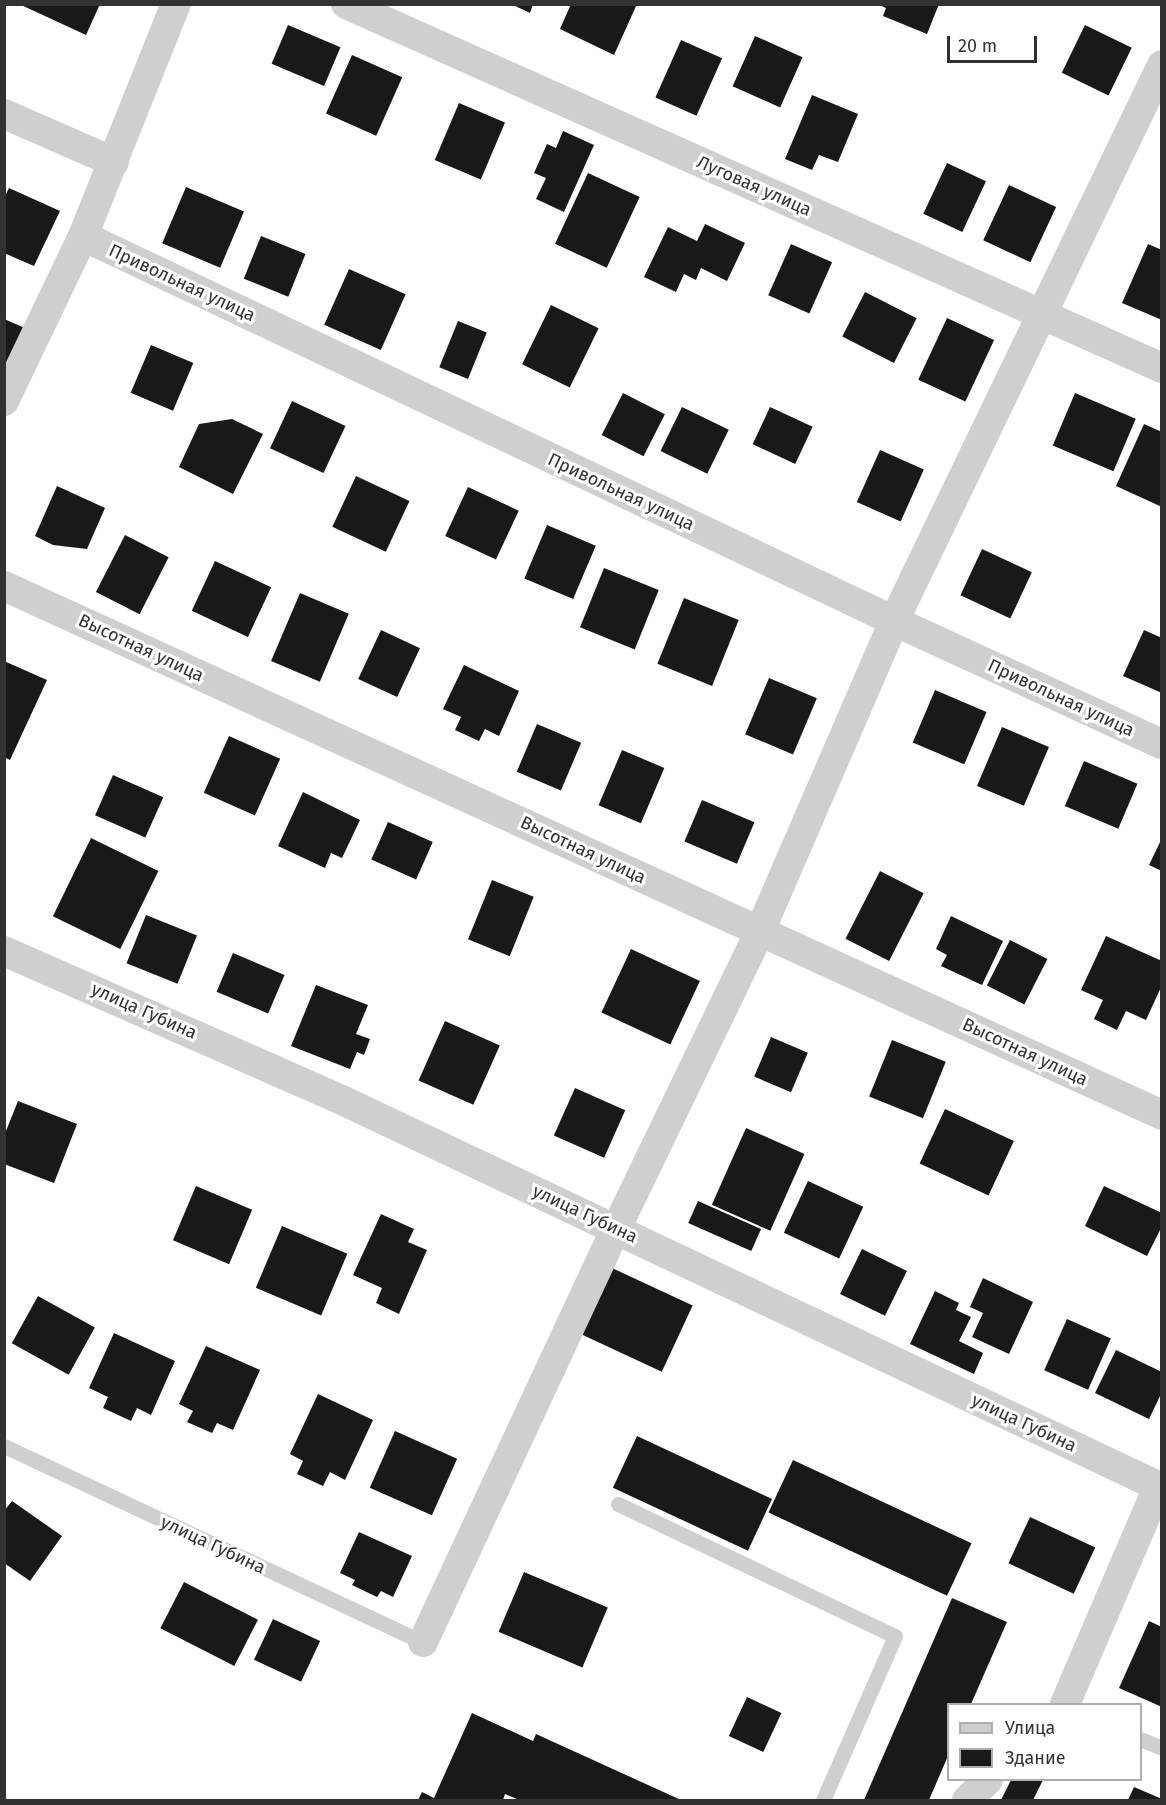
<!DOCTYPE html>
<html>
<head>
<meta charset="utf-8">
<style>
  body { margin:0 }
  #map { position:relative; width:1166px; height:1805px; overflow:hidden; background:#fff; font-family:"Fira Sans",sans-serif }
  div>[style] { position:absolute }
  .building>* { inset:0; background:#191919; transform-origin:0 0 }
  .service>* { height:15px; margin:-7.5px; padding:0 7.5px; transform-origin:7.5px; border-radius:7.5px; background:#cfcfcf }
  .minor>* { height:30px; margin:-15px; padding:0 15px; transform-origin:15px; border-radius:15px; background:#cfcfcf }
  span { translate:-50% -50%; white-space:nowrap; text-align:center; line-height:1.15; -webkit-text-stroke:6px #fff; paint-order:stroke }
  .street-label { font-size:18px; color:#323232 }
  .frame { position:absolute; inset:0; border:6px solid #323232; pointer-events:none }
  .legend { position:absolute; left:947px; top:1703px; width:195px; height:78px; box-sizing:border-box; background:#fff; border:2px solid #adadad; margin:0; padding:8px 10px; list-style:none; font-size:18px; color:#323232 }
  .legend li { display:flex; align-items:center; gap:12px; height:30px }
  .legend b { width:30px; border:2px solid #adadad }
  .scale { position:absolute; left:947px; top:36px; width:90px; height:27px; box-sizing:border-box; border:3px solid #323232; border-top:0; padding-left:8px; font-size:18px; line-height:21px; white-space:nowrap; color:#323232; -webkit-text-stroke:4px #fff; paint-order:stroke }
</style>
</head>
<body>
<div id="map">
  <div class="building">
    <i style="clip-path:polygon(19px 4px,100px 4px,86px 35px)"></i>
    <i style="clip-path:polygon(511px 4px,533px 4px,530px 13px)"></i>
    <i style="clip-path:polygon(571px 4px,637px 4px,614px 55px,560px 29px)"></i>
    <i style="clip-path:polygon(877px 4px,939px 4px,927px 34px,883px 16px,886px 8px)"></i>
    <i style="left:288px;top:25px;width:57px;height:42px;rotate:23deg"></i>
    <i style="left:1085px;top:25px;width:52px;height:53px;rotate:26deg"></i>
    <i style="left:755px;top:36px;width:52px;height:55px;rotate:24deg"></i>
    <i style="left:681px;top:40px;width:45px;height:63px;rotate:24deg"></i>
    <i style="left:352px;top:55px;width:55px;height:64px;rotate:24deg"></i>
    <i style="clip-path:polygon(812px 95px,858px 114px,838px 162px,819px 155px,812px 170px,785px 159px)"></i>
    <i style="left:459px;top:103px;width:50px;height:62px;rotate:23deg"></i>
    <i style="clip-path:polygon(563px 131px,594px 145px,564px 212px,536px 199px,546px 178px,534px 173px,547px 144px,556px 148px)"></i>
    <i style="left:947px;top:163px;width:43px;height:56px;rotate:25deg"></i>
    <i style="left:588px;top:173px;width:57px;height:78px;rotate:25deg"></i>
    <i style="left:1009px;top:185px;width:52px;height:61px;rotate:25deg"></i>
    <i style="left:186px;top:187px;width:63px;height:61px;rotate:23deg"></i>
    <i style="clip-path:polygon(9px 188px,60px 211px,34px 266px,4px 253px,4px 198px)"></i>
    <i style="clip-path:polygon(705px 224px,745px 243px,727px 281px,701px 268px,696px 280px,684px 274px,676px 292px,644px 277px,668px 227px,697px 241px)"></i>
    <i style="left:261px;top:236px;width:48px;height:46px;rotate:22deg"></i>
    <i style="left:791px;top:244px;width:45px;height:56px;rotate:24deg"></i>
    <i style="clip-path:polygon(1148px 244px,1162px 250px,1162px 320px,1122px 303px)"></i>
    <i style="left:349px;top:269px;width:62px;height:61px;rotate:24deg"></i>
    <i style="left:865px;top:292px;width:58px;height:50px;rotate:27deg"></i>
    <i style="left:551px;top:305px;width:53px;height:66px;rotate:26deg"></i>
    <i style="left:947px;top:318px;width:52px;height:68px;rotate:25deg"></i>
    <i style="clip-path:polygon(4px 319px,25px 328px,4px 377px)"></i>
    <i style="left:458px;top:321px;width:31px;height:50px;rotate:22deg"></i>
    <i style="left:151px;top:345px;width:46px;height:52px;rotate:23deg"></i>
    <i style="left:623px;top:393px;width:47px;height:47px;rotate:27deg"></i>
    <i style="left:1075px;top:393px;width:66px;height:57px;rotate:23deg"></i>
    <i style="left:292px;top:401px;width:59px;height:52px;rotate:25deg"></i>
    <i style="left:682px;top:407px;width:52px;height:49px;rotate:26deg"></i>
    <i style="left:770px;top:407px;width:47px;height:41px;rotate:25deg"></i>
    <i style="clip-path:polygon(232px 419px,263px 434px,233px 494px,179px 467px,199px 424px)"></i>
    <i style="clip-path:polygon(1144px 424px,1162px 432px,1162px 507px,1116px 486px)"></i>
    <i style="left:880px;top:450px;width:48px;height:57px;rotate:24deg"></i>
    <i style="left:356px;top:476px;width:59px;height:56px;rotate:25deg"></i>
    <i style="clip-path:polygon(57px 486px,105px 508px,87px 549px,53px 545px,35px 536px)"></i>
    <i style="left:468px;top:487px;width:56px;height:54px;rotate:25deg"></i>
    <i style="left:547px;top:525px;width:53px;height:58px;rotate:23deg"></i>
    <i style="left:125px;top:535px;width:49px;height:64px;rotate:27deg"></i>
    <i style="left:982px;top:549px;width:55px;height:51px;rotate:25deg"></i>
    <i style="left:215px;top:561px;width:62px;height:55px;rotate:25deg"></i>
    <i style="left:604px;top:568px;width:59px;height:64px;rotate:22deg"></i>
    <i style="left:300px;top:593px;width:53px;height:74px;rotate:23deg"></i>
    <i style="left:684px;top:598px;width:59px;height:71px;rotate:22deg"></i>
    <i style="left:381px;top:630px;width:43px;height:54px;rotate:25deg"></i>
    <i style="clip-path:polygon(1144px 630px,1162px 638px,1162px 693px,1123px 676px)"></i>
    <i style="clip-path:polygon(4px 661px,47px 680px,10px 760px,4px 757px)"></i>
    <i style="clip-path:polygon(464px 665px,519px 691px,499px 736px,485px 729px,479px 741px,455px 730px,461px 717px,443px 709px)"></i>
    <i style="left:769px;top:678px;width:52px;height:61px;rotate:23deg"></i>
    <i style="left:935px;top:690px;width:56px;height:57px;rotate:23deg"></i>
    <i style="left:537px;top:724px;width:48px;height:52px;rotate:23deg"></i>
    <i style="left:1002px;top:727px;width:51px;height:64px;rotate:23deg"></i>
    <i style="left:229px;top:736px;width:56px;height:62px;rotate:24deg"></i>
    <i style="left:622px;top:750px;width:46px;height:60px;rotate:23deg"></i>
    <i style="left:1084px;top:761px;width:58px;height:49px;rotate:23deg"></i>
    <i style="left:113px;top:775px;width:55px;height:44px;rotate:24deg"></i>
    <i style="clip-path:polygon(303px 792px,360px 820px,342px 858px,331px 853px,325px 868px,278px 846px)"></i>
    <i style="left:702px;top:800px;width:57px;height:45px;rotate:23deg"></i>
    <i style="left:388px;top:822px;width:49px;height:41px;rotate:24deg"></i>
    <i style="left:91px;top:838px;width:75px;height:87px;rotate:26deg"></i>
    <i style="clip-path:polygon(1162px 838px,1162px 871px,1149px 865px)"></i>
    <i style="left:880px;top:871px;width:49px;height:76px;rotate:27deg"></i>
    <i style="left:492px;top:880px;width:45px;height:64px;rotate:22deg"></i>
    <i style="left:146px;top:915px;width:55px;height:52px;rotate:22deg"></i>
    <i style="clip-path:polygon(951px 916px,1003px 941px,982px 985px,941px 966px,947px 955px,936px 949px)"></i>
    <i style="clip-path:polygon(1106px 936px,1162px 961px,1162px 985px,1146px 1020px,1126px 1011px,1117px 1030px,1094px 1019px,1103px 1000px,1081px 990px)"></i>
    <i style="left:1010px;top:940px;width:42px;height:51px;rotate:27deg"></i>
    <i style="left:631px;top:949px;width:76px;height:70px;rotate:25deg"></i>
    <i style="left:233px;top:953px;width:56px;height:42px;rotate:23deg"></i>
    <i style="clip-path:polygon(316px 985px,368px 1005px,356px 1034px,370px 1039px,364px 1055px,357px 1052px,350px 1069px,291px 1046px)"></i>
    <i style="left:445px;top:1021px;width:60px;height:65px;rotate:24deg"></i>
    <i style="left:771px;top:1037px;width:40px;height:43px;rotate:23deg"></i>
    <i style="left:892px;top:1040px;width:58px;height:61px;rotate:22deg"></i>
    <i style="left:575px;top:1088px;width:55px;height:52px;rotate:24deg"></i>
    <i style="clip-path:polygon(18px 1101px,77px 1124px,54px 1183px,4px 1164px,4px 1136px)"></i>
    <i style="left:945px;top:1109px;width:76px;height:60px;rotate:25deg"></i>
    <i style="left:746px;top:1128px;width:64px;height:84px;rotate:24deg"></i>
    <i style="left:808px;top:1181px;width:61px;height:57px;rotate:25deg"></i>
    <i style="left:196px;top:1186px;width:61px;height:59px;rotate:23deg"></i>
    <i style="clip-path:polygon(1104px 1186px,1162px 1213px,1162px 1226px,1147px 1256px,1085px 1226px)"></i>
    <i style="left:698px;top:1201px;width:69px;height:24px;rotate:24deg"></i>
    <i style="clip-path:polygon(381px 1214px,414px 1229px,408px 1242px,427px 1250px,399px 1314px,376px 1303px,382px 1288px,353px 1275px)"></i>
    <i style="left:282px;top:1226px;width:71px;height:67px;rotate:23deg"></i>
    <i style="left:862px;top:1249px;width:50px;height:50px;rotate:26deg"></i>
    <i style="left:612px;top:1268px;width:89px;height:73px;rotate:25deg"></i>
    <i style="clip-path:polygon(983px 1278px,1033px 1302px,1009px 1354px,972px 1337px,983px 1313px,970px 1307px)"></i>
    <i style="clip-path:polygon(935px 1291px,959px 1303px,956px 1310px,971px 1317px,959px 1341px,983px 1353px,974px 1374px,910px 1344px)"></i>
    <i style="left:38px;top:1296px;width:65px;height:54px;rotate:29deg"></i>
    <i style="left:1067px;top:1319px;width:48px;height:56px;rotate:24deg"></i>
    <i style="clip-path:polygon(114px 1333px,175px 1361px,151px 1415px,137px 1408px,131px 1421px,103px 1408px,108px 1397px,89px 1388px)"></i>
    <i style="clip-path:polygon(206px 1346px,260px 1370px,233px 1430px,217px 1423px,212px 1433px,187px 1422px,193px 1411px,179px 1404px)"></i>
    <i style="clip-path:polygon(1116px 1350px,1162px 1372px,1162px 1392px,1149px 1419px,1095px 1393px)"></i>
    <i style="clip-path:polygon(318px 1394px,373px 1420px,345px 1480px,330px 1472px,323px 1486px,297px 1474px,303px 1461px,290px 1454px)"></i>
    <i style="left:395px;top:1431px;width:68px;height:62px;rotate:24deg"></i>
    <i style="left:637px;top:1436px;width:149px;height:57px;rotate:25deg"></i>
    <i style="left:793px;top:1460px;width:197px;height:58px;rotate:25deg"></i>
    <i style="clip-path:polygon(12px 1501px,62px 1536px,30px 1581px,4px 1563px,4px 1511px)"></i>
    <i style="left:1030px;top:1517px;width:72px;height:51px;rotate:25deg"></i>
    <i style="clip-path:polygon(359px 1532px,412px 1556px,393px 1597px,381px 1591px,377px 1597px,352px 1585px,355px 1580px,340px 1573px)"></i>
    <i style="left:524px;top:1572px;width:91px;height:65px;rotate:23deg"></i>
    <i style="left:184px;top:1582px;width:83px;height:52px;rotate:27deg"></i>
    <i style="clip-path:polygon(952px 1598px,1007px 1622px,971px 1704px,948px 1704px,948px 1756px,929px 1800px,864px 1800px)"></i>
    <i style="left:273px;top:1619px;width:52px;height:45px;rotate:25deg"></i>
    <i style="clip-path:polygon(1149px 1621px,1162px 1627px,1162px 1707px,1119px 1688px)"></i>
    <i style="left:747px;top:1697px;width:38px;height:43px;rotate:25deg"></i>
    <i style="clip-path:polygon(472px 1713px,533px 1741px,536px 1734px,681px 1800px,519px 1800px,505px 1794px,503px 1800px,418px 1800px,422px 1792px,434px 1798px)"></i>
    <i style="clip-path:polygon(1011px 1780px,1043px 1780px,1033px 1800px,1001px 1800px)"></i>
    <i style="clip-path:polygon(1134px 1787px,1162px 1799px,1162px 1800px,1128px 1800px)"></i>
  </div>
  <div class="service">
    <i style="left:4px;top:1446px;width:463px;rotate:25.1deg"></i>
    <i style="left:618px;top:1504px;width:307px;rotate:25.5deg"></i>
    <i style="left:895px;top:1636px;width:179px;rotate:113.7deg"></i>
    <i style="left:1140px;top:1739px;width:24px;rotate:22deg"></i>
  </div>
  <div class="minor">
    <i style="left:346px;top:4px;width:894px;rotate:24.04deg"></i>
    <i style="left:4px;top:114px;width:120px;rotate:23.6deg"></i>
    <i style="left:83px;top:236px;width:898px;rotate:25.39deg"></i>
    <i style="left:894px;top:621px;width:295px;rotate:24.7deg"></i>
    <i style="left:4px;top:401px;width:183px;rotate:-64.4deg"></i>
    <i style="left:83px;top:236px;width:250px;rotate:-68.2deg"></i>
    <i style="left:4px;top:586px;width:1273px;rotate:24.55deg"></i>
    <i style="left:4px;top:951px;width:372px;rotate:23.8deg"></i>
    <i style="left:344px;top:1101px;width:905px;rotate:25.32deg"></i>
    <i style="left:423px;top:1642px;width:456px;rotate:-65deg"></i>
    <i style="left:616px;top:1229px;width:331px;rotate:-64.2deg"></i>
    <i style="left:760px;top:931px;width:338px;rotate:-66.6deg"></i>
    <i style="left:894px;top:621px;width:617px;rotate:-64.27deg"></i>
    <i style="left:1065px;top:1704px;width:236px;rotate:-66.8deg"></i>
    <i style="left:967px;top:1800px;width:29px;rotate:-44deg"></i>
  </div>
  <div class="street-label">
    <span style="left:754px;top:186px;rotate:24deg">Луговая улица</span>
    <span style="left:182px;top:283px;rotate:25deg">Привольная улица</span>
    <span style="left:621px;top:492px;rotate:25deg">Привольная улица</span>
    <span style="left:141px;top:648px;rotate:25deg">Высотная улица</span>
    <span style="left:1061px;top:698px;rotate:25deg">Привольная улица</span>
    <span style="left:583px;top:850px;rotate:25deg">Высотная улица</span>
    <span style="left:144px;top:1011px;rotate:24deg">улица Губина</span>
    <span style="left:1025px;top:1052px;rotate:25deg">Высотная улица</span>
    <span style="left:585px;top:1214px;rotate:25deg">улица Губина</span>
    <span style="left:1024px;top:1423px;rotate:25deg">улица Губина</span>
    <span style="left:213px;top:1545px;rotate:25deg">улица Губина</span>
  </div>
  <div class="frame"></div>
  <ul class="legend">
  <li><b style="height:8px;background:#cfcfcf"></b>Улица</li>
  <li><b style="height:16px;background:#191919"></b>Здание</li>
  </ul>
  <div class="scale">20 m</div>
</div>
</body>
</html>
